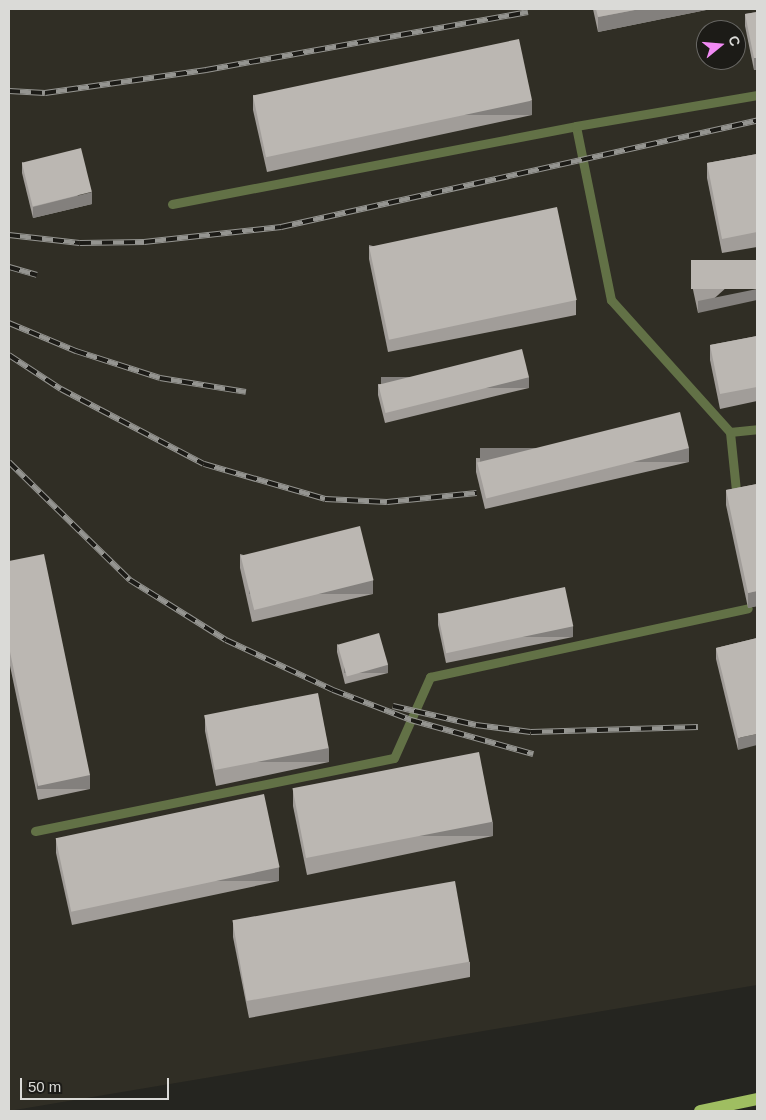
<!DOCTYPE html>
<html>
<head>
<meta charset="utf-8">
<style>
  body { margin:0 }
  #map { position:relative; width:766px; height:1120px; overflow:hidden; background:#252520; font-family:Arial,sans-serif }
  div>[style] { position:absolute }
  .built>* { inset:0; background:#302e25 }
  .service>* { height:9px; margin:-4.5px; padding:0 4.5px; transform-origin:4.5px; border-radius:4.5px; background:#627146 }
  .primary>* { height:12px; margin:-6px; padding:0 6px; transform-origin:6px; border-radius:6px; background:#9fbe61 }
  .rail>* { height:5.5px; margin-top:-2.75px; transform-origin:0; background:repeating-linear-gradient(90deg,#1c1b17 0 11px,#959591 0 22px); box-sizing:border-box; border-block:1px solid #959591 }
  .wall>* { inset:0; background:#a19d99 }
  .shaded-wall>* { inset:0; background:#83807d; transform-origin:0 0 }
  .building>* { inset:0; background:#bbb7b2; transform-origin:0 0 }
  span { translate:-50% -50%; white-space:nowrap; text-align:center; line-height:1.15; -webkit-text-stroke:5px #1c1b17; paint-order:stroke }
  .frame { position:absolute; inset:0; border:10px solid #dadad7; pointer-events:none }
  .north { position:absolute; left:696px; top:20px; width:50px; height:50px; box-sizing:border-box; background:#1c1b17; border:1px solid #686764; border-radius:50%; rotate:73deg; font-size:14px; font-weight:700; line-height:20px; text-align:center; color:#dadad7 }
  .north::after { content:''; display:block; margin:auto; width:18px; height:22px; background:#f18af4; clip-path:polygon(50% 0,100% 100%,50% 72%,0 100%) }
  .scale { position:absolute; left:20px; top:1078px; width:149px; height:22px; box-sizing:border-box; border:2px solid #dadad7; border-top:0; padding-left:6px; font-size:15px; line-height:18px; white-space:nowrap; color:#dadad7; -webkit-text-stroke:4px #1c1b17; paint-order:stroke }
</style>
</head>
<body>
<div id="map">
  <div class="built">
    <i style="clip-path:polygon(evenodd,9px 9px,757px 9px,757px 985px,9px 1111px,9px 9px,706px 30px,736px 30px,736px 60px,706px 60px,706px 30px)"></i>
  </div>
  <div class="service">
    <i style="left:172px;top:204px;width:411px;rotate:-10.9deg"></i>
    <i style="left:730px;top:432px;width:178px;rotate:-132deg"></i>
    <i style="left:611px;top:300px;width:177px;rotate:-101.4deg"></i>
    <i style="left:576px;top:126px;width:184px;rotate:-9.7deg"></i>
    <i style="left:737px;top:500px;width:68px;rotate:-95.9deg"></i>
    <i style="left:730px;top:432px;width:27px;rotate:-6deg"></i>
    <i style="left:35px;top:831px;width:366px;rotate:-11.5deg"></i>
    <i style="left:394px;top:758px;width:89px;rotate:-66deg"></i>
    <i style="left:430px;top:677px;width:325px;rotate:-12.2deg"></i>
  </div>
  <div class="primary">
    <i style="left:700px;top:1111px;width:58px;rotate:-11.9deg"></i>
  </div>
  <div class="rail">
    <i style="left:9px;top:91px;width:36px;rotate:3deg"></i>
    <i style="left:45px;top:93px;width:163px;rotate:-8.1deg"></i>
    <i style="left:206px;top:70px;width:327px;rotate:-10.2deg"></i>
    <i style="left:9px;top:235px;width:71px;rotate:6.4deg"></i>
    <i style="left:80px;top:243px;width:64px;rotate:-0.9deg"></i>
    <i style="left:144px;top:242px;width:138px;rotate:-6.2deg"></i>
    <i style="left:281px;top:227px;width:488px;rotate:-12.6deg"></i>
    <i style="left:9px;top:267px;width:29px;rotate:16deg"></i>
    <i style="left:9px;top:323px;width:73px;rotate:22.7deg"></i>
    <i style="left:76px;top:351px;width:88px;rotate:17.8deg"></i>
    <i style="left:160px;top:378px;width:87px;rotate:9.2deg"></i>
    <i style="left:9px;top:355px;width:62px;rotate:33.2deg"></i>
    <i style="left:61px;top:389px;width:161px;rotate:27.7deg"></i>
    <i style="left:204px;top:464px;width:126px;rotate:16.1deg"></i>
    <i style="left:325px;top:499px;width:62px;rotate:2.8deg"></i>
    <i style="left:387px;top:502px;width:90px;rotate:-5.7deg"></i>
    <i style="left:9px;top:462px;width:169px;rotate:44.3deg"></i>
    <i style="left:130px;top:580px;width:113px;rotate:32deg"></i>
    <i style="left:226px;top:640px;width:118px;rotate:25deg"></i>
    <i style="left:333px;top:690px;width:84px;rotate:21deg"></i>
    <i style="left:411px;top:720px;width:127px;rotate:15.6deg"></i>
    <i style="left:393px;top:706px;width:85px;rotate:12.9deg"></i>
    <i style="left:476px;top:725px;width:55px;rotate:7.3deg"></i>
    <i style="left:531px;top:732px;width:167px;rotate:-1.7deg"></i>
  </div>
  <div class="wall">
    <i style="clip-path:polygon(593px 9px,711px 9px,598px 32px)"></i>
    <i style="clip-path:polygon(757px 12px,754px 70px,745px 26px,745px 14px)"></i>
    <i style="clip-path:polygon(253px 95px,532px 115px,267px 172px,253px 110px)"></i>
    <i style="clip-path:polygon(757px 154px,757px 247px,722px 253px,707px 178px,707px 163px)"></i>
    <i style="clip-path:polygon(22px 162px,92px 204px,33px 218px,22px 173px)"></i>
    <i style="clip-path:polygon(369px 245px,576px 300px,576px 315px,388px 352px,369px 259px)"></i>
    <i style="clip-path:polygon(757px 260px,698px 313px,692px 285px,692px 274px)"></i>
    <i style="clip-path:polygon(757px 336px,757px 401px,720px 409px,710px 360px,710px 345px)"></i>
    <i style="clip-path:polygon(378px 384px,529px 388px,385px 423px,378px 395px)"></i>
    <i style="clip-path:polygon(476px 458px,689px 462px,485px 509px,476px 472px)"></i>
    <i style="clip-path:polygon(757px 484px,757px 606px,748px 608px,726px 505px,726px 490px)"></i>
    <i style="clip-path:polygon(240px 554px,373px 594px,252px 622px,240px 568px)"></i>
    <i style="clip-path:polygon(9px 561px,90px 789px,38px 800px,9px 661px)"></i>
    <i style="clip-path:polygon(438px 613px,573px 637px,446px 663px,438px 625px)"></i>
    <i style="clip-path:polygon(757px 638px,738px 750px,716px 659px,716px 648px)"></i>
    <i style="clip-path:polygon(337px 644px,388px 673px,345px 684px,337px 652px)"></i>
    <i style="clip-path:polygon(205px 717px,329px 762px,216px 786px,205px 731px)"></i>
    <i style="clip-path:polygon(293px 791px,493px 836px,307px 875px,293px 806px)"></i>
    <i style="clip-path:polygon(56px 838px,279px 881px,72px 925px,56px 853px)"></i>
    <i style="clip-path:polygon(233px 922px,470px 962px,470px 977px,249px 1018px,233px 937px)"></i>
  </div>
  <div class="shaded-wall">
    <i style="clip-path:polygon(640px 9px,711px 9px,598px 32px,598px 17px)"></i>
    <i style="left:754px;top:58px;width:3px;height:12px"></i>
    <i style="left:532px;top:101px;width:14px;height:271px;rotate:90deg"></i>
    <i style="clip-path:polygon(92px 192px,92px 204px,33px 218px,33px 207px)"></i>
    <i style="clip-path:polygon(757px 289px,757px 300px,698px 313px,698px 301px)"></i>
    <i style="left:529px;top:377px;width:11px;height:148px;rotate:90deg"></i>
    <i style="left:689px;top:448px;width:14px;height:209px;rotate:90deg"></i>
    <i style="left:373px;top:580px;width:14px;height:124px;rotate:90deg"></i>
    <i style="clip-path:polygon(757px 591px,757px 606px,748px 608px,748px 593px)"></i>
    <i style="left:573px;top:626px;width:11px;height:130px;rotate:90deg"></i>
    <i style="left:388px;top:665px;width:8px;height:44px;rotate:90deg"></i>
    <i style="clip-path:polygon(757px 734px,757px 745px,738px 750px,738px 738px)"></i>
    <i style="left:329px;top:748px;width:14px;height:115px;rotate:90deg"></i>
    <i style="left:90px;top:775px;width:14px;height:53px;rotate:90deg"></i>
    <i style="left:493px;top:822px;width:14px;height:190px;rotate:90deg"></i>
    <i style="left:279px;top:867px;width:14px;height:212px;rotate:90deg"></i>
  </div>
  <div class="building">
    <i style="clip-path:polygon(596px 9px,640px 9px,598px 17px)"></i>
    <i style="clip-path:polygon(757px 12px,757px 58px,754px 58px,745px 14px)"></i>
    <i style="left:519px;top:39px;width:63px;height:272px;rotate:78deg"></i>
    <i style="left:81px;top:148px;width:45px;height:61px;rotate:76deg"></i>
    <i style="clip-path:polygon(757px 154px,757px 232px,722px 239px,707px 163px)"></i>
    <i style="left:557px;top:207px;width:95px;height:192px;rotate:78deg"></i>
    <i style="left:757px;top:260px;width:29px;height:66px;rotate:90deg"></i>
    <i style="clip-path:polygon(757px 336px,757px 387px,720px 394px,710px 345px)"></i>
    <i style="left:522px;top:349px;width:29px;height:148px;rotate:76deg"></i>
    <i style="left:680px;top:412px;width:37px;height:209px;rotate:76deg"></i>
    <i style="clip-path:polygon(757px 484px,757px 591px,748px 593px,726px 490px)"></i>
    <i style="left:360px;top:526px;width:56px;height:123px;rotate:76deg"></i>
    <i style="clip-path:polygon(44px 554px,90px 775px,38px 786px,9px 647px,9px 561px)"></i>
    <i style="left:565px;top:587px;width:40px;height:130px;rotate:78deg"></i>
    <i style="left:379px;top:633px;width:33px;height:43px;rotate:74deg"></i>
    <i style="clip-path:polygon(757px 638px,757px 734px,738px 738px,716px 648px)"></i>
    <i style="left:318px;top:693px;width:56px;height:116px;rotate:79deg"></i>
    <i style="left:479px;top:752px;width:71px;height:190px;rotate:79deg"></i>
    <i style="left:264px;top:794px;width:75px;height:213px;rotate:78deg"></i>
    <i style="left:455px;top:881px;width:82px;height:226px;rotate:80deg"></i>
  </div>
  <div class="frame"></div>
  <div class="north">С</div>
  <div class="scale">50 m</div>
</div>
</body>
</html>
